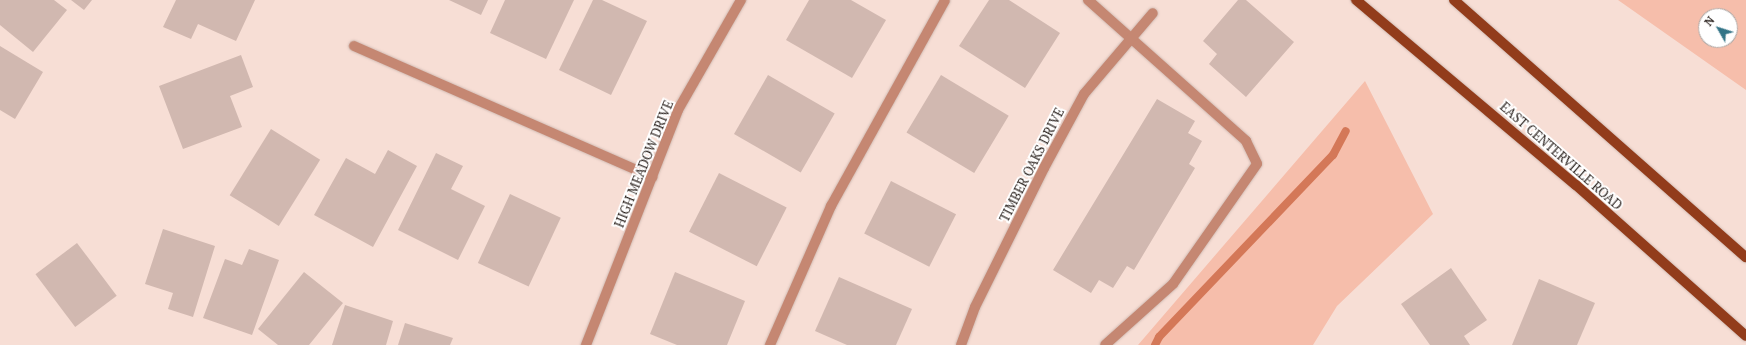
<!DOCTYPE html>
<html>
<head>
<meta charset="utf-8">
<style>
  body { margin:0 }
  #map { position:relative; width:1746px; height:345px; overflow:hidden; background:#f7ded5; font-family:"PT Serif",serif }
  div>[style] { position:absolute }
  .green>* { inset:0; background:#f6beab }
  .stream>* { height:8px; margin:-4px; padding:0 4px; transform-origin:4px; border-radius:4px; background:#d47858 }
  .building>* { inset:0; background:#d1b8b0; transform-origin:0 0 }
  .roads { filter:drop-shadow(0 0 1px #d2bcb4) drop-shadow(0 0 1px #d2bcb4) }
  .minor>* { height:10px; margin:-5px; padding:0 5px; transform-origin:5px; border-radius:5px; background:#c58772 }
  .major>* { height:10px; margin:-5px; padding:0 5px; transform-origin:5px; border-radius:5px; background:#923c1b }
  span { translate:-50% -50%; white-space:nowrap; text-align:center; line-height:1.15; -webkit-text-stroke:4px #fff; paint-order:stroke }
  .street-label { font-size:13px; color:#29201c }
  .north { position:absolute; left:1698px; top:8px; width:40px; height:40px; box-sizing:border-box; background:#fff; border:1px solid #a9a6a4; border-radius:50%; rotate:309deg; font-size:11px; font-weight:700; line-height:16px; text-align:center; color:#29201c }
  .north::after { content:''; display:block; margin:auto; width:14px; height:18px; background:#337487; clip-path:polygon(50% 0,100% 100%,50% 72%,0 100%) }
</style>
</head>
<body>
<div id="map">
  <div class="green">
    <i style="clip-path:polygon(evenodd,1618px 0,1746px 0,1746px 90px,1618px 0,1706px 16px,1730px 16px,1730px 40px,1706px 40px,1706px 16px)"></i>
    <i style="clip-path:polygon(1365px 81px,1433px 214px,1337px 306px,1313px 345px,1138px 345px)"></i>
  </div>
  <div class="stream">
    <i style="left:1155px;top:345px;width:9px;rotate:-63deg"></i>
    <i style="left:1159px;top:337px;width:252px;rotate:-46.3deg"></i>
    <i style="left:1333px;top:155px;width:27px;rotate:-62deg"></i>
  </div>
  <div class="building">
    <i style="clip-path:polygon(0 0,54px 0,67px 10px,33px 52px,0 25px)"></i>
    <i style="clip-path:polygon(71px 0,92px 0,84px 10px)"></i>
    <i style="clip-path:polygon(176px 0,255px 0,236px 41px,198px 24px,191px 39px,163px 27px)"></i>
    <i style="clip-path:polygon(449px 0,488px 0,481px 15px)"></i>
    <i style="clip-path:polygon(505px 0,574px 0,546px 59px,490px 33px)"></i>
    <i style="clip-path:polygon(593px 0,602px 0,647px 21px,611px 95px,559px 70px)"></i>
    <i style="clip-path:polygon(809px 0,851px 0,886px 20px,852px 78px,786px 40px)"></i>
    <i style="clip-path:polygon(989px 0,1009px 0,1060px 33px,1025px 88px,959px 46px)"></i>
    <i style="clip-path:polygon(1238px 0,1246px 0,1294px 42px,1246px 97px,1209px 64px,1217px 54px,1203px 41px)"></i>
    <i style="clip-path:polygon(0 46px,43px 72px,15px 119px,0 110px)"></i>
    <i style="clip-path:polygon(241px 55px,253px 87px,230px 96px,242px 127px,183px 149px,159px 86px)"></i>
    <i style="left:768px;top:75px;width:77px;height:68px;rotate:30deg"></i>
    <i style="left:941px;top:75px;width:79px;height:67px;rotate:31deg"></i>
    <i style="clip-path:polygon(1157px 99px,1195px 121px,1188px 133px,1202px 141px,1189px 164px,1195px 168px,1134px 270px,1127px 266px,1113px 288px,1099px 280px,1091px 293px,1053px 270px)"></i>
    <i style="left:271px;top:129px;width:58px;height:78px;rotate:32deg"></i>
    <i style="clip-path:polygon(388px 150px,417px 166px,373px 247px,314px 215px,346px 158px,375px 174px)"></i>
    <i style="clip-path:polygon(436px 153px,463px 166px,451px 189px,485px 206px,458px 260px,398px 230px)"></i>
    <i style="left:719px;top:173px;width:76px;height:66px;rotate:27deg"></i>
    <i style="left:891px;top:181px;width:73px;height:59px;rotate:27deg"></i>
    <i style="left:510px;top:194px;width:56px;height:76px;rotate:25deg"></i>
    <i style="clip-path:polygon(163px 229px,215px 246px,193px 317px,168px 309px,173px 293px,145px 284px)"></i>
    <i style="left:77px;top:243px;width:66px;height:52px;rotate:53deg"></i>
    <i style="clip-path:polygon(249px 249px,279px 260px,252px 335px,203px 318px,225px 259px,242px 265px)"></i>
    <i style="clip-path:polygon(1451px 268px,1487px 320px,1464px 336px,1470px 345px,1430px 345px,1401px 304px)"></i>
    <i style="clip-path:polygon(304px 272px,343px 303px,309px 345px,278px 345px,258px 329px)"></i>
    <i style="clip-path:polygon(675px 272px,745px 301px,727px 345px,677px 345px,650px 334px)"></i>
    <i style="clip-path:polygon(839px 277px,912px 309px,896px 345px,847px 345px,815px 331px)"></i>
    <i style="clip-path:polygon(1539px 279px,1595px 303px,1577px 345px,1512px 345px)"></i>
    <i style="clip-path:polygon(345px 305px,393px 321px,386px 345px,332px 345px)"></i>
    <i style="clip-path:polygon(405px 323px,453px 338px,450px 345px,398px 345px)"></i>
  </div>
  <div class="roads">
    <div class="minor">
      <i style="left:1088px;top:0;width:212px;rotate:41.7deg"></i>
      <i style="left:1246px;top:141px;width:25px;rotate:64deg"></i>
      <i style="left:1257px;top:164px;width:146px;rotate:125deg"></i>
      <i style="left:1173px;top:284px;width:91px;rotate:138.1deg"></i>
      <i style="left:354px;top:46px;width:326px;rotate:23.7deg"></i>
      <i style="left:586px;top:345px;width:252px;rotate:-68.6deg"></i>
      <i style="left:678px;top:110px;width:127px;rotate:-60.2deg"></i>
      <i style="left:770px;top:345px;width:152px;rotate:-66.3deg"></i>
      <i style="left:831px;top:206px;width:235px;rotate:-61deg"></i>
      <i style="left:961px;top:345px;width:40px;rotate:-69.8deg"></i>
      <i style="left:975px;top:307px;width:155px;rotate:-63.6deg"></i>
      <i style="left:1044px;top:168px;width:84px;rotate:-61.6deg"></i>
      <i style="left:1084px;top:94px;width:106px;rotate:-49.6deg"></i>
    </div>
    <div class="major">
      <i style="left:1356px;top:0;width:287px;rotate:40.1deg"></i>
      <i style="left:1576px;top:185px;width:227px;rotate:41.6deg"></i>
      <i style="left:1454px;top:0;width:389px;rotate:41.4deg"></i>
    </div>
  </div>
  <div class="street-label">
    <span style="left:1561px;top:156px;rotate:41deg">EAST CENTERVILLE ROAD</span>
    <span style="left:644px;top:164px;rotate:-68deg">HIGH MEADOW DRIVE</span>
    <span style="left:1032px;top:165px;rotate:-63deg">TIMBER OAKS DRIVE</span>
  </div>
  <div class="north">N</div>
</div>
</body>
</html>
